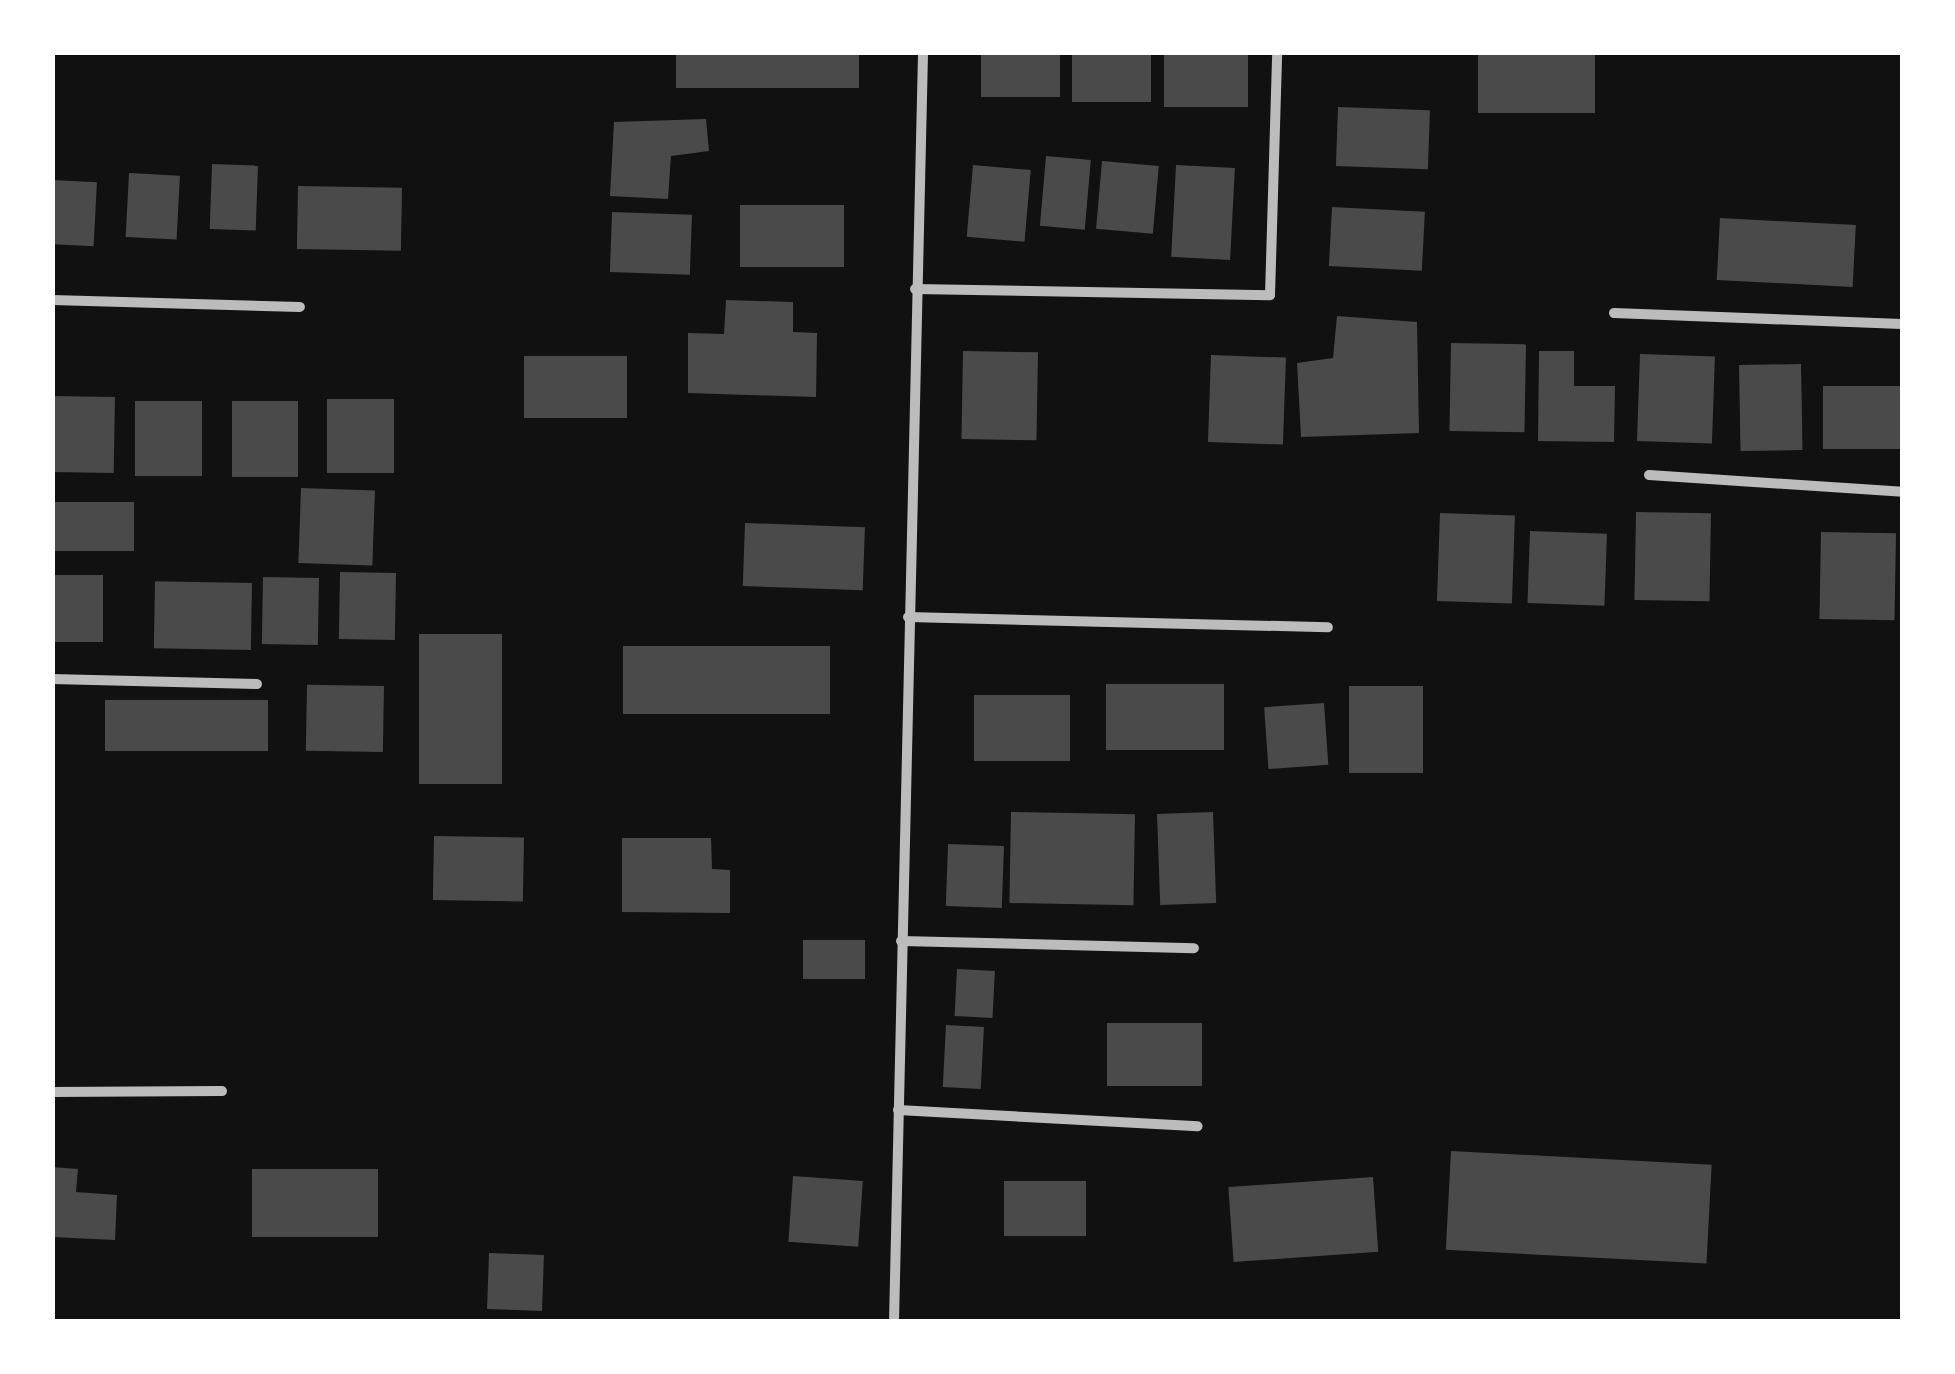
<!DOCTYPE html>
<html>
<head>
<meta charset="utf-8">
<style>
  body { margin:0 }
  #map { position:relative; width:1955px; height:1374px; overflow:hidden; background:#111; font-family:"Work Sans",sans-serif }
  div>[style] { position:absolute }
  .building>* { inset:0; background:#4a4a4a; transform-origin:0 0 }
  .minor>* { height:10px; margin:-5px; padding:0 5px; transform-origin:5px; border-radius:5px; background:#bcbcbc }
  span { translate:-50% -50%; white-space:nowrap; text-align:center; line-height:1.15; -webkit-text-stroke:10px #fff; paint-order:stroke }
  .frame { position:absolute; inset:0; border:55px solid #fff; pointer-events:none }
</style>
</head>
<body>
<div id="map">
  <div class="building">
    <i style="left:676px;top:52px;width:183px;height:36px"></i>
    <i style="left:981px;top:52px;width:79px;height:45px"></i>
    <i style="left:1072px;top:52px;width:79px;height:50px"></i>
    <i style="left:1164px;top:52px;width:84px;height:55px"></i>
    <i style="left:1478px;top:52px;width:117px;height:61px"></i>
    <i style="left:1338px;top:107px;width:92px;height:59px;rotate:2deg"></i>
    <i style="clip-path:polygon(706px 119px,709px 151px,671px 156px,668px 199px,610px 196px,614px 122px)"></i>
    <i style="left:1046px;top:156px;width:45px;height:70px;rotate:5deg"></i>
    <i style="left:1102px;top:161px;width:57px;height:68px;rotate:5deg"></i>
    <i style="left:212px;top:164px;width:46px;height:65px;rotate:2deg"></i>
    <i style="left:973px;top:165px;width:58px;height:72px;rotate:5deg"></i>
    <i style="left:1176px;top:165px;width:59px;height:92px;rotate:3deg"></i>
    <i style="left:129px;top:173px;width:51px;height:64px;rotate:3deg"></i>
    <i style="left:52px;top:180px;width:45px;height:64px;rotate:3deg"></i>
    <i style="left:298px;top:186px;width:104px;height:63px;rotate:1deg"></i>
    <i style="left:740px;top:205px;width:104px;height:62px"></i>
    <i style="left:1332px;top:207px;width:93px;height:59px;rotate:3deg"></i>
    <i style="left:612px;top:212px;width:80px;height:60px;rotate:2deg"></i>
    <i style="left:1720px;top:218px;width:136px;height:62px;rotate:3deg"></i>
    <i style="clip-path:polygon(726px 300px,793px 302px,793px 332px,817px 333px,816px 397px,688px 393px,688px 333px,724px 334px)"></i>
    <i style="clip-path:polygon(1337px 316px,1417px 322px,1419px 433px,1301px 437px,1297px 363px,1333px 358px)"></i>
    <i style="left:1451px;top:343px;width:75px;height:88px;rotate:1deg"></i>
    <i style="left:963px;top:351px;width:75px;height:88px;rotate:1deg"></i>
    <i style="clip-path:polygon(1539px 351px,1574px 351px,1574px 386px,1615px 386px,1614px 442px,1538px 441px)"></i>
    <i style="left:1640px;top:354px;width:75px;height:87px;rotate:2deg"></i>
    <i style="left:1211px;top:355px;width:75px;height:87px;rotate:2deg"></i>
    <i style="left:524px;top:356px;width:103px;height:62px"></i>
    <i style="left:1801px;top:364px;width:86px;height:62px;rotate:89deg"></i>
    <i style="left:1902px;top:386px;width:63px;height:79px;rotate:90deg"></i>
    <i style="left:52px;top:396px;width:63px;height:76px;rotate:1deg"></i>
    <i style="left:327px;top:399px;width:67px;height:74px"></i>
    <i style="left:202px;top:401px;width:75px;height:67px;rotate:90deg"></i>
    <i style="left:232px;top:401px;width:66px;height:76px"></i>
    <i style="left:301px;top:488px;width:74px;height:75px;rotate:2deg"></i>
    <i style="left:134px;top:502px;width:49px;height:82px;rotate:90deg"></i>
    <i style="left:1636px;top:512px;width:75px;height:88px;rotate:1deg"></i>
    <i style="left:1440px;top:513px;width:75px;height:88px;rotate:2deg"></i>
    <i style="left:745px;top:523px;width:120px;height:63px;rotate:2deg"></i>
    <i style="left:1530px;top:531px;width:77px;height:72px;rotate:2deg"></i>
    <i style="left:1821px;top:532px;width:75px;height:87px;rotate:1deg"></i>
    <i style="left:340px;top:572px;width:56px;height:67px;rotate:1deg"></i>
    <i style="left:103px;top:575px;width:67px;height:51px;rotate:90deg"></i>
    <i style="left:263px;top:577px;width:56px;height:67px;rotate:1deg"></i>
    <i style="left:252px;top:583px;width:67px;height:97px;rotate:91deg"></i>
    <i style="left:419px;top:634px;width:83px;height:150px"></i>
    <i style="left:623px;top:646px;width:207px;height:68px"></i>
    <i style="left:1106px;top:684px;width:118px;height:66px"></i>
    <i style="left:384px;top:686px;width:66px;height:77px;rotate:91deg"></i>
    <i style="left:1349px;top:686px;width:74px;height:87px"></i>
    <i style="left:974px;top:695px;width:96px;height:66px"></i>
    <i style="left:105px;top:700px;width:163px;height:51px"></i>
    <i style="left:1324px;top:703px;width:62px;height:60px;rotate:86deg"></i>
    <i style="left:1011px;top:812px;width:124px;height:91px;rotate:1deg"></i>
    <i style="left:1213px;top:812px;width:91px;height:56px;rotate:88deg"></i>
    <i style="left:434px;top:836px;width:90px;height:64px;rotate:1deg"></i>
    <i style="clip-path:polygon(622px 838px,711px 838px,712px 869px,730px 870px,730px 913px,622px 912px)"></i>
    <i style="left:948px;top:844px;width:56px;height:62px;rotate:2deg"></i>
    <i style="left:803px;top:940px;width:62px;height:39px"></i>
    <i style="left:957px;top:969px;width:38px;height:47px;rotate:3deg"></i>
    <i style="left:1107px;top:1023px;width:95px;height:63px"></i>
    <i style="left:946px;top:1025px;width:38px;height:62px;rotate:3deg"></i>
    <i style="left:1451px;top:1151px;width:261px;height:99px;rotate:3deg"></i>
    <i style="clip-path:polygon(52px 1167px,78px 1169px,76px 1192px,117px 1195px,115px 1240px,52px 1237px)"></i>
    <i style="left:252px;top:1169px;width:126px;height:68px"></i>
    <i style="left:793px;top:1176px;width:70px;height:66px;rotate:4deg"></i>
    <i style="left:1373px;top:1177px;width:75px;height:145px;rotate:86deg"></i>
    <i style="left:1004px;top:1181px;width:82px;height:55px"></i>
    <i style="left:489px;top:1253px;width:55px;height:56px;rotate:2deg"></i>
  </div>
  <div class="minor">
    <i style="left:915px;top:289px;width:355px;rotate:1deg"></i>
    <i style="left:1270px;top:295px;width:243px;rotate:-88.3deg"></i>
    <i style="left:52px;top:300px;width:248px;rotate:1.6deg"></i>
    <i style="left:1614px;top:313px;width:288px;rotate:2.2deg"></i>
    <i style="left:1649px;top:475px;width:254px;rotate:3.8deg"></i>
    <i style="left:908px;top:617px;width:420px;rotate:1.4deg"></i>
    <i style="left:52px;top:679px;width:205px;rotate:1.4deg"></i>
    <i style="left:901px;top:941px;width:293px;rotate:1.4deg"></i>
    <i style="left:52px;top:1092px;width:170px;rotate:-0.3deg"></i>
    <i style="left:898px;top:1110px;width:300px;rotate:3.1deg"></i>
    <i style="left:894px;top:1322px;width:1270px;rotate:-88.69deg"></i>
  </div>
  <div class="frame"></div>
</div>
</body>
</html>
